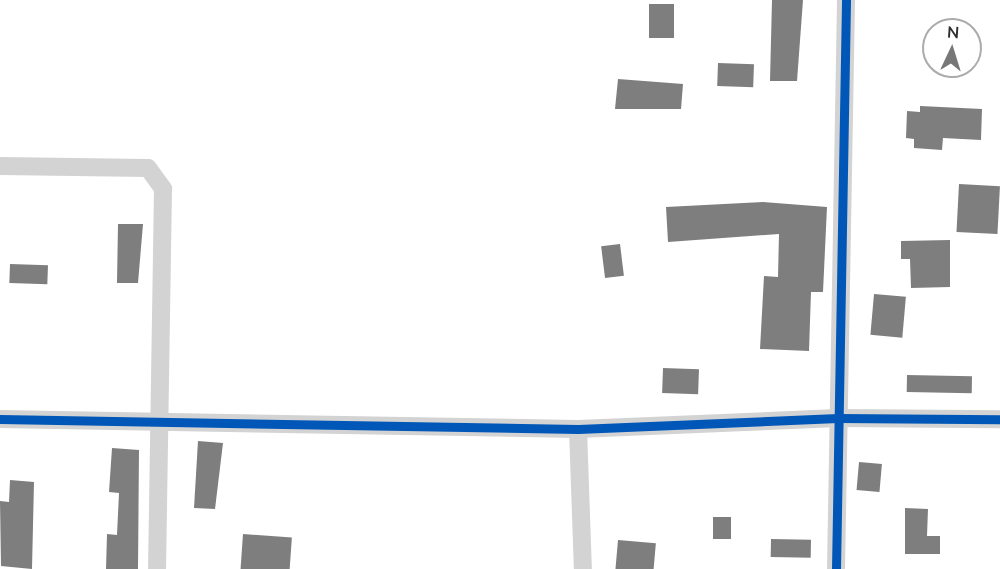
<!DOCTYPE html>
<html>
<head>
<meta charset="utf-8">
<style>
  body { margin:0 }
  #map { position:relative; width:1000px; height:569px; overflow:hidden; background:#fff; font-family:Mulish,sans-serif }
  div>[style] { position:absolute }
  .building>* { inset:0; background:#7e7e7e; transform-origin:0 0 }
  .street>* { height:18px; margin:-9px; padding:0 9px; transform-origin:9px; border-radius:9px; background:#d3d3d3 }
  .cycleway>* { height:9px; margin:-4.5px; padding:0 4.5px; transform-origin:4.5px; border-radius:4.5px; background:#0057b8 }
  span { translate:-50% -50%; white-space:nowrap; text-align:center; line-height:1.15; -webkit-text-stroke:6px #fff; paint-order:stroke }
  .north { position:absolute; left:922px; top:18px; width:60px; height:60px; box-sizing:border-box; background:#fff; border:2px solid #ababab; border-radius:50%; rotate:4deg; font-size:16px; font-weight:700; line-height:24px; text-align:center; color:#2e2e2e }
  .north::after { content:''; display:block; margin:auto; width:21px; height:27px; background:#777; clip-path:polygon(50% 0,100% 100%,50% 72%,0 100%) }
</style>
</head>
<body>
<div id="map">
  <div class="building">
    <i style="clip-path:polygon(772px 0,803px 0,797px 81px,770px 81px)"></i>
    <i style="left:649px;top:4px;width:25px;height:34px"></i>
    <i style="left:718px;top:63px;width:36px;height:23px;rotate:2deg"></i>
    <i style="clip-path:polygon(618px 79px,683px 84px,681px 109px,615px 109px)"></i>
    <i style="clip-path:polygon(920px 106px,982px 109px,981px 140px,943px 138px,942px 150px,914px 148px,914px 139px,906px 138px,907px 111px,920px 112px)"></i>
    <i style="left:959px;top:184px;width:41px;height:48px;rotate:3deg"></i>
    <i style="clip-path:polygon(763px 202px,827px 207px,823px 292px,811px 292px,809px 351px,760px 349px,764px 276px,778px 277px,779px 234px,668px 242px,666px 207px)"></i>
    <i style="clip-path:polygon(118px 224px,143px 224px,138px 283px,117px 283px)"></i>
    <i style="clip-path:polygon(950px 240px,950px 287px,911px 288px,910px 259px,901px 259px,901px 241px)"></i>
    <i style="left:620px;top:244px;width:32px;height:19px;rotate:83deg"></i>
    <i style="left:10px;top:264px;width:38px;height:19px;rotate:2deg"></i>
    <i style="left:874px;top:294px;width:32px;height:41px;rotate:5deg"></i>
    <i style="left:663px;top:368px;width:36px;height:25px;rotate:2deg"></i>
    <i style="left:907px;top:375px;width:65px;height:17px;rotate:1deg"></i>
    <i style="clip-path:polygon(198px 441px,223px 443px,215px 509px,194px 508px)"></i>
    <i style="clip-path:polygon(112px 448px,139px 450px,138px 569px,106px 569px,107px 534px,117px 535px,119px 493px,109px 492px)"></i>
    <i style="left:859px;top:462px;width:23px;height:28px;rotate:5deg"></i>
    <i style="clip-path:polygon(10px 480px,34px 482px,32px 569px,1px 566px,0 501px,9px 502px)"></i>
    <i style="clip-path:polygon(905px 508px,928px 509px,927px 536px,940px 536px,940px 554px,905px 554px)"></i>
    <i style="left:713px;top:517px;width:18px;height:22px"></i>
    <i style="left:243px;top:534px;width:49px;height:35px;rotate:4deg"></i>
    <i style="left:771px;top:539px;width:40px;height:18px;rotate:1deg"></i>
    <i style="left:618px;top:540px;width:38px;height:29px;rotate:5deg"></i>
  </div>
  <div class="street">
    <i style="left:0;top:166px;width:148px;rotate:0.8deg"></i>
    <i style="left:148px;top:168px;width:26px;rotate:54deg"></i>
    <i style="left:163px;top:189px;width:380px;rotate:90.9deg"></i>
    <i style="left:0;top:419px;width:578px;rotate:0.99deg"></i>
    <i style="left:578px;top:429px;width:260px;rotate:-2.4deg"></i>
    <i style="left:838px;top:418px;width:162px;rotate:0.4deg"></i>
    <i style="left:578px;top:429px;width:140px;rotate:88deg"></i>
    <i style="left:836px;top:569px;width:569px;rotate:-88.99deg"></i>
  </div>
  <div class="cycleway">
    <i style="left:0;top:419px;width:578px;rotate:0.99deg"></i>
    <i style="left:578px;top:429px;width:260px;rotate:-2.4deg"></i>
    <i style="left:838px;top:418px;width:162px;rotate:0.4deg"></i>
    <i style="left:836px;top:569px;width:569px;rotate:-88.99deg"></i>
  </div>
  <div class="north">N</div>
</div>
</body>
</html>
